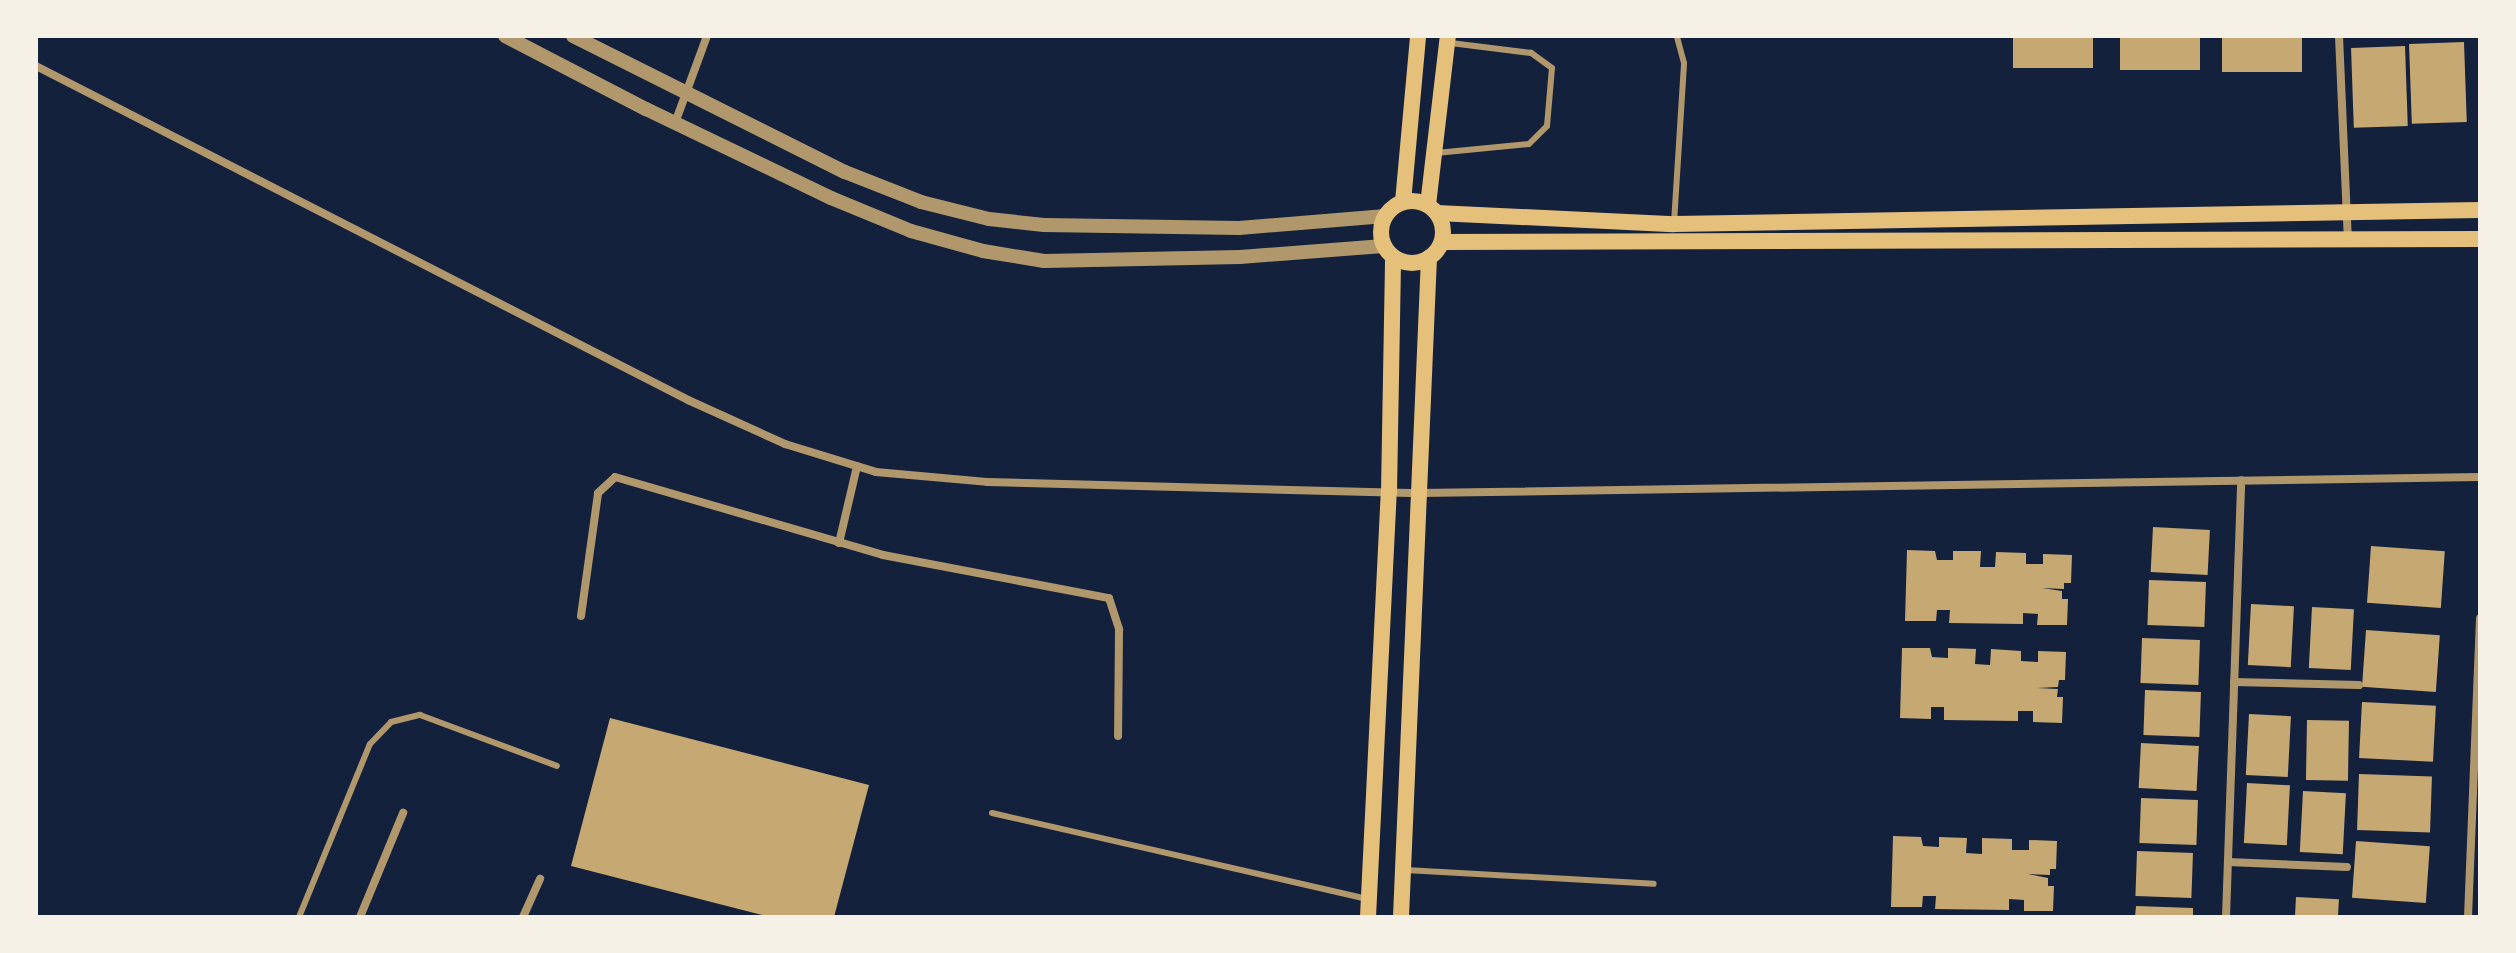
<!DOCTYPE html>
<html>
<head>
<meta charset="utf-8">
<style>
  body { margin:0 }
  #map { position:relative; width:2516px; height:953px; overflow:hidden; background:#14213d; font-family:"Nunito Sans",sans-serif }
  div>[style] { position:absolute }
  .building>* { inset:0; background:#c6a872; transform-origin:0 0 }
  .service>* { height:6px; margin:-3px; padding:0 3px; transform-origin:3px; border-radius:3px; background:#b1986c }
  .minor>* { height:8px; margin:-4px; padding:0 4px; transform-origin:4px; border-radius:4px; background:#b1986c }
  .tertiary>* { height:14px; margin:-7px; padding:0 7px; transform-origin:7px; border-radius:7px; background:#b1986c }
  .secondary>* { height:16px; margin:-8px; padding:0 8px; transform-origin:8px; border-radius:8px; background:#e5c07b }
  .secondary>.ring { margin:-8px; padding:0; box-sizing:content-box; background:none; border:16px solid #e5c07b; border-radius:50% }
  span { translate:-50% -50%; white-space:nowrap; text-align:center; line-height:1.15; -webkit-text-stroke:8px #f6f1e7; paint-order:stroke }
  .frame { position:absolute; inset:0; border:38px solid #f6f1e7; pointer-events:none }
</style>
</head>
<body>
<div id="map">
  <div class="building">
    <i style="left:2013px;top:36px;width:80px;height:32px"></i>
    <i style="left:2120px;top:36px;width:80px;height:34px"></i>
    <i style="left:2222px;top:36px;width:80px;height:36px"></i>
    <i style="left:2464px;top:42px;width:80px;height:55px;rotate:88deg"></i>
    <i style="left:2405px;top:46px;width:80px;height:54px;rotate:88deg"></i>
    <i style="left:2153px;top:527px;width:57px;height:45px;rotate:3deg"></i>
    <i style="left:2371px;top:546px;width:74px;height:57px;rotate:4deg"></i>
    <i style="clip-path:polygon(1907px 550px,1935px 551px,1937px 560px,1953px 560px,1953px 551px,1981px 551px,1980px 567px,1995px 567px,1996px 552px,2026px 553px,2026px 564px,2043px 564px,2043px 554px,2072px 555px,2071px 583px,2064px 583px,2064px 589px,2042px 588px,2062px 591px,2062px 599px,2068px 599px,2067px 625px,2037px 625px,2038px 614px,2023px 613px,2023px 624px,1949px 623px,1950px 610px,1937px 610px,1936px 621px,1905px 621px)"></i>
    <i style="left:2149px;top:580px;width:57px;height:45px;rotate:2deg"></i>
    <i style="left:2251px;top:604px;width:43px;height:61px;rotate:3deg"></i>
    <i style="left:2312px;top:607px;width:42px;height:61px;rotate:3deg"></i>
    <i style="left:2366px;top:630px;width:74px;height:57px;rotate:4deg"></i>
    <i style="left:2142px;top:638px;width:58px;height:45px;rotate:2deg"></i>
    <i style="clip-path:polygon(1902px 648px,1930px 648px,1932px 657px,1948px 658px,1948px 648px,1976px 649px,1975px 664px,1990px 665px,1991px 649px,2021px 651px,2021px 661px,2038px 662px,2038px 651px,2066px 652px,2065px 680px,2059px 680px,2058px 687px,2037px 688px,2058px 689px,2057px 697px,2063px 697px,2062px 723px,2033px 722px,2033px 711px,2018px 711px,2018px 721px,1944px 720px,1944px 707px,1931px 707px,1931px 719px,1900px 718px)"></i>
    <i style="left:2145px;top:690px;width:56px;height:45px;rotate:2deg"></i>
    <i style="left:2362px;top:702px;width:74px;height:56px;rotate:3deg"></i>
    <i style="left:2249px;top:714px;width:42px;height:61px;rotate:3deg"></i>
    <i style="clip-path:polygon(610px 718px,869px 785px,834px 917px,770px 917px,571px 866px)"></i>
    <i style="left:2307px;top:720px;width:42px;height:60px;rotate:1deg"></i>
    <i style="left:2141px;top:743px;width:58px;height:45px;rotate:3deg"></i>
    <i style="left:2359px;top:774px;width:73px;height:56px;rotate:2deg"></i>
    <i style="left:2247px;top:783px;width:43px;height:60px;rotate:3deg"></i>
    <i style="left:2303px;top:791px;width:43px;height:61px;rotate:3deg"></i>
    <i style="left:2141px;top:798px;width:57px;height:45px;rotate:2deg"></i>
    <i style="clip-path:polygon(1893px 836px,1921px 837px,1923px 846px,1939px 847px,1939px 837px,1967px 838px,1966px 853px,1982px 854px,1982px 838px,2012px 839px,2012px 850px,2029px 850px,2029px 840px,2057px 841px,2056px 869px,2050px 869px,2050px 875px,2028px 874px,2048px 878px,2048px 886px,2054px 886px,2053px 911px,2024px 911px,2024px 900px,2009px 899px,2009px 910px,1935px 909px,1936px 896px,1923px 896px,1922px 907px,1891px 907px)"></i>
    <i style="left:2356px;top:841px;width:74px;height:57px;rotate:4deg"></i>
    <i style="left:2137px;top:851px;width:56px;height:45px;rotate:2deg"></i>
    <i style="left:2296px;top:897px;width:43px;height:20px;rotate:3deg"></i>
    <i style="clip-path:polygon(2136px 906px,2193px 908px,2193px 917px,2135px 917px)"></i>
  </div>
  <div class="service">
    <i style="left:1436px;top:153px;width:93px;rotate:-5.5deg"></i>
    <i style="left:1529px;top:144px;width:25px;rotate:-45deg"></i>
    <i style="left:1547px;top:126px;width:58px;rotate:-85.1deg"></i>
    <i style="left:1552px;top:68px;width:26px;rotate:-144deg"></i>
    <i style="left:1531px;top:53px;width:81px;rotate:-172.9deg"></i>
    <i style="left:1674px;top:223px;width:160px;rotate:-86.4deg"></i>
    <i style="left:1684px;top:63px;width:28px;rotate:-105deg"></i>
    <i style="left:992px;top:813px;width:385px;rotate:12.9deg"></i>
    <i style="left:1406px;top:870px;width:248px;rotate:3.2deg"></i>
    <i style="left:299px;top:917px;width:187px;rotate:-67.7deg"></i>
    <i style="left:370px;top:744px;width:30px;rotate:-46deg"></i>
    <i style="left:391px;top:722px;width:30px;rotate:-14deg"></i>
    <i style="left:420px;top:715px;width:146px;rotate:20.4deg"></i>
  </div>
  <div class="minor">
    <i style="left:2339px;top:36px;width:203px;rotate:87.5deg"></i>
    <i style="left:36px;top:66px;width:733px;rotate:27.12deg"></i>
    <i style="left:688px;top:400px;width:107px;rotate:24.4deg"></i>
    <i style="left:785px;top:444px;width:95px;rotate:17.1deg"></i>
    <i style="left:876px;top:472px;width:111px;rotate:5.1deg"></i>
    <i style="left:987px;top:482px;width:433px;rotate:1.5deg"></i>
    <i style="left:1420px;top:493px;width:1060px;rotate:-0.86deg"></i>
    <i style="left:675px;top:123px;width:93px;rotate:-69.8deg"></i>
    <i style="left:839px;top:543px;width:79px;rotate:-76.8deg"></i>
    <i style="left:581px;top:616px;width:124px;rotate:-82.1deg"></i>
    <i style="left:598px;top:493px;width:23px;rotate:-43deg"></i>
    <i style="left:615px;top:477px;width:279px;rotate:16.2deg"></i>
    <i style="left:883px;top:555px;width:230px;rotate:10.8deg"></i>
    <i style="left:1109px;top:598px;width:33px;rotate:72deg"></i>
    <i style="left:1119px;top:629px;width:107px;rotate:90.5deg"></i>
    <i style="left:2234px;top:682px;width:125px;rotate:1.4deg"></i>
    <i style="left:2228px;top:862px;width:119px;rotate:2.4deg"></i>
    <i style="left:360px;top:917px;width:113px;rotate:-67.5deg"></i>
    <i style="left:523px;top:917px;width:42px;rotate:-65.9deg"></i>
    <i style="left:2226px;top:917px;width:437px;rotate:-88deg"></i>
    <i style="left:2468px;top:917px;width:299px;rotate:-87.7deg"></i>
  </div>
  <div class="tertiary">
    <i style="left:505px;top:36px;width:159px;rotate:27.4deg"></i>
    <i style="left:646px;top:109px;width:205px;rotate:25.7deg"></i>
    <i style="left:831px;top:198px;width:87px;rotate:22.4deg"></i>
    <i style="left:911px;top:231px;width:75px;rotate:15.5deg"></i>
    <i style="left:983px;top:251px;width:62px;rotate:9.3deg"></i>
    <i style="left:1044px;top:261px;width:196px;rotate:-1.2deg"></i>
    <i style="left:1240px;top:257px;width:144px;rotate:-4.4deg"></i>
    <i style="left:573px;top:36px;width:304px;rotate:26.6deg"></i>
    <i style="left:845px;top:172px;width:82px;rotate:21.5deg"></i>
    <i style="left:921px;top:202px;width:70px;rotate:14deg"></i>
    <i style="left:989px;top:219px;width:55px;rotate:6.2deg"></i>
    <i style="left:1044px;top:225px;width:195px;rotate:0.9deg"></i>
    <i style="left:1239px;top:228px;width:147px;rotate:-4.7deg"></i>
  </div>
  <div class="secondary">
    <i class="ring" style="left:1381px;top:201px;width:46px;height:46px"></i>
    <i style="left:1403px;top:202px;width:167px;rotate:-84.8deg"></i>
    <i style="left:1428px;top:205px;width:170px;rotate:-83.3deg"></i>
    <i style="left:1437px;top:213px;width:237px;rotate:2.7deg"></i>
    <i style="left:1674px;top:224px;width:806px;rotate:-1deg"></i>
    <i style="left:1443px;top:242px;width:1037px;rotate:-0.17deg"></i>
    <i style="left:1368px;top:917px;width:426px;rotate:-87.2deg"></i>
    <i style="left:1389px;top:492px;width:235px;rotate:-89deg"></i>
    <i style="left:1401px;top:917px;width:660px;rotate:-87.57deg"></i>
  </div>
  <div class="frame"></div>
</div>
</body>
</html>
